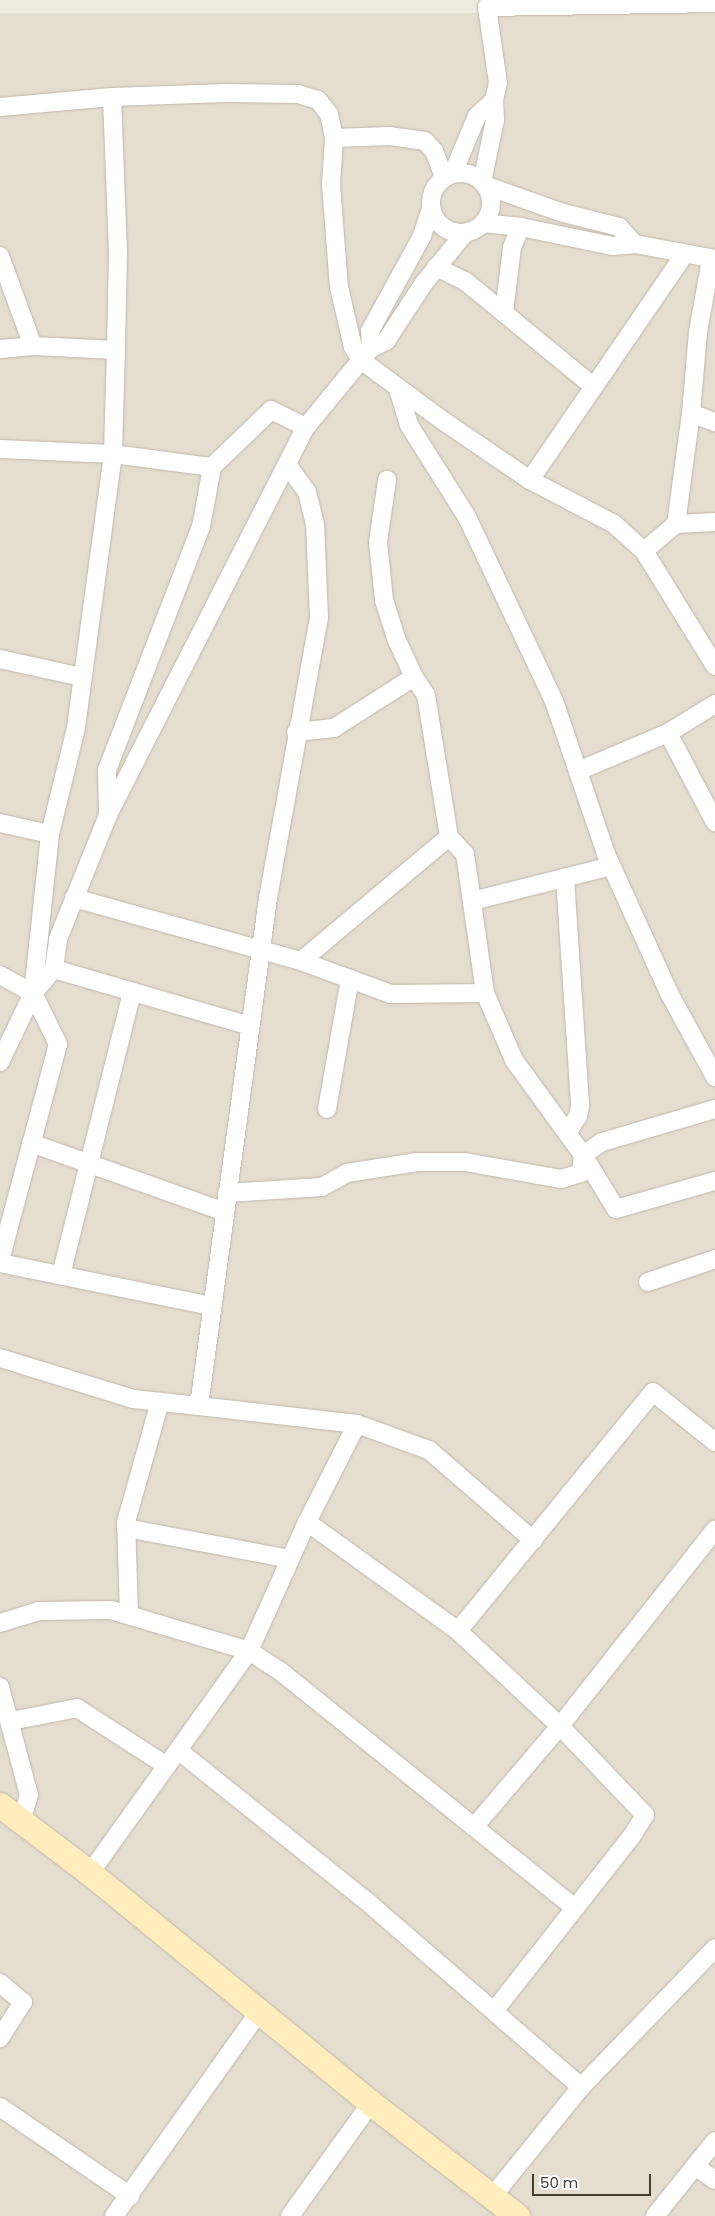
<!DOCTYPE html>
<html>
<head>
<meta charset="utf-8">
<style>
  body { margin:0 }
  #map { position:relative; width:715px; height:2216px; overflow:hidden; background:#f1ece2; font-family:Poppins,sans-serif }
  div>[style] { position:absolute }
  .residential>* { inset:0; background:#e5ded0; transform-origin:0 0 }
  .roads { filter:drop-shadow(0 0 1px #bfb6a8) drop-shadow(0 0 1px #bfb6a8) }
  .minor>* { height:18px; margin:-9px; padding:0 9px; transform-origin:9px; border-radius:9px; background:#fff }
  .minor>.ring { margin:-9px; padding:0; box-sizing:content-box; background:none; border:18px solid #fff; border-radius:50% }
  .secondary>* { height:25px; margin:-12.5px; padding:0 12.5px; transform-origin:12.5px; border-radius:12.5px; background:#ffedbe }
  span { translate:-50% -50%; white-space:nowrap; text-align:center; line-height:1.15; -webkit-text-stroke:4px #fff; paint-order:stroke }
  .scale { position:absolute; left:532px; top:2174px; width:119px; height:22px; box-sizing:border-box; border:2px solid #433c33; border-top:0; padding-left:6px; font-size:15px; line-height:18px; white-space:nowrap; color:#433c33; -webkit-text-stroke:4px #fff; paint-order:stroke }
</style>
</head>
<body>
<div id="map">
  <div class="residential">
    <i style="left:715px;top:13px;width:2203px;height:716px;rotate:90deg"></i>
  </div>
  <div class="roads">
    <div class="minor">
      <i style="left:112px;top:97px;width:154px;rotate:87.8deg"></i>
      <i style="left:118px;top:251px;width:99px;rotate:91.2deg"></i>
      <i style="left:494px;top:100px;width:17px;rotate:-77deg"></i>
      <i style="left:498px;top:83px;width:77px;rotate:-98.2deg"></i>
      <i style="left:487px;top:7px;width:228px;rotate:-1deg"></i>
      <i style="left:0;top:107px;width:112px;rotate:-5.1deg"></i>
      <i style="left:112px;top:97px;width:114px;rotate:-2deg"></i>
      <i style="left:226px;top:93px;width:72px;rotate:0.8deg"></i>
      <i style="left:298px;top:94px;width:21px;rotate:17deg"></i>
      <i style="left:318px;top:100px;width:18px;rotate:52deg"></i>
      <i style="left:329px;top:114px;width:25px;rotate:78deg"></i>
      <i class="ring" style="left:431px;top:173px;width:42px;height:42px"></i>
      <i style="left:453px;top:173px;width:62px;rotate:-67.2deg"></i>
      <i style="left:477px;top:116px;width:23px;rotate:-43deg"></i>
      <i style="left:494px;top:100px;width:20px;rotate:87deg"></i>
      <i style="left:495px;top:120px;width:63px;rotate:101.8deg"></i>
      <i style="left:444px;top:177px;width:28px;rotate:-111deg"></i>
      <i style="left:434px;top:151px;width:13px;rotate:-132deg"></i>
      <i style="left:425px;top:141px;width:35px;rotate:-172deg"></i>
      <i style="left:390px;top:136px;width:56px;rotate:178deg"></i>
      <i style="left:334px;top:138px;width:46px;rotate:93.7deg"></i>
      <i style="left:331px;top:184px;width:103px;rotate:85.6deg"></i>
      <i style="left:339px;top:287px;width:62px;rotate:76.9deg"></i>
      <i style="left:353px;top:347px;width:15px;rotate:58deg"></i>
      <i style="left:361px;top:360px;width:97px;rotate:36.6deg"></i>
      <i style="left:439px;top:418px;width:110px;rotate:34.3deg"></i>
      <i style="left:530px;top:480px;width:95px;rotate:27.6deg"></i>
      <i style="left:614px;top:524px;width:40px;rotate:42deg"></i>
      <i style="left:644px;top:551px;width:135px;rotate:58.3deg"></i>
      <i style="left:487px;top:186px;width:77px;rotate:19.6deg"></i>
      <i style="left:560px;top:212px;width:61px;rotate:14.3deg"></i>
      <i style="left:619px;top:227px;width:23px;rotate:47deg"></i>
      <i style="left:483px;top:223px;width:38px;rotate:6deg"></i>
      <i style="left:521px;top:227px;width:94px;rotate:11.7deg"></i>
      <i style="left:613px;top:246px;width:22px;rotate:-5deg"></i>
      <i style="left:635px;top:244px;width:81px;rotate:10.6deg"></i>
      <i style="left:0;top:256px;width:96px;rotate:69.9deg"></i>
      <i style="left:711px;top:259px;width:74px;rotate:100.1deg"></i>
      <i style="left:698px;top:332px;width:81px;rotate:94.9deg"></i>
      <i style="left:691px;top:413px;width:26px;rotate:21deg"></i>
      <i style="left:436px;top:267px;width:32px;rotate:26deg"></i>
      <i style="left:465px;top:281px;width:166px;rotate:39.4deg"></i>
      <i style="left:504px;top:313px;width:66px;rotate:-83.1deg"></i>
      <i style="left:512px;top:247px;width:22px;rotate:-66deg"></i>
      <i style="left:371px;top:348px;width:17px;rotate:-93deg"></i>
      <i style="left:370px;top:331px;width:108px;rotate:-61.3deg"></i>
      <i style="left:422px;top:236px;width:29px;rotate:-72deg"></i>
      <i style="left:0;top:349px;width:33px;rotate:-5deg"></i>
      <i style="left:33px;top:346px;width:83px;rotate:2.8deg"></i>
      <i style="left:116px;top:350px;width:104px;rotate:91.7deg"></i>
      <i style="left:113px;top:454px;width:276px;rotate:97.7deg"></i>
      <i style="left:76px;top:728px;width:109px;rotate:103.8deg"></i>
      <i style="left:50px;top:834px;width:160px;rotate:96.1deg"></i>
      <i style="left:33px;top:993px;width:57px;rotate:63.9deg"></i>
      <i style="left:58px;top:1044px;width:224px;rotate:105deg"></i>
      <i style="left:398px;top:389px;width:38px;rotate:73deg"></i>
      <i style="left:409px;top:425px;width:109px;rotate:57.8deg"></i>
      <i style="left:467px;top:517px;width:204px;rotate:64.7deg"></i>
      <i style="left:554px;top:701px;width:162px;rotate:71.2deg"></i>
      <i style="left:606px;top:854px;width:153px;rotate:65.6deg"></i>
      <i style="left:669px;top:993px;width:96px;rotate:61.3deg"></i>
      <i style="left:0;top:449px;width:113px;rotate:2.5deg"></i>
      <i style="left:113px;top:454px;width:100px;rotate:7.5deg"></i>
      <i style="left:530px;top:480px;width:274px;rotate:-55.6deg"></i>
      <i style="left:676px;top:524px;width:39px;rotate:-3deg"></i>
      <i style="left:644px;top:551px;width:42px;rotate:-40.2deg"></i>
      <i style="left:676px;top:524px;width:112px;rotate:-82.3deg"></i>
      <i style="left:0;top:659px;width:84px;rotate:12.4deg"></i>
      <i style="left:296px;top:732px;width:38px;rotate:-6deg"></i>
      <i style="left:334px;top:728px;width:95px;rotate:-32.5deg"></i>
      <i style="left:414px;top:677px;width:40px;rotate:-115deg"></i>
      <i style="left:397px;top:641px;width:43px;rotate:-107.6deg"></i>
      <i style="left:384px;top:600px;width:58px;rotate:-95.9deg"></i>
      <i style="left:378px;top:542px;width:63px;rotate:-81.7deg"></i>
      <i style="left:668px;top:733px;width:101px;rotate:62.2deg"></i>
      <i style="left:578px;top:771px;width:98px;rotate:-22.9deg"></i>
      <i style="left:668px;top:733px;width:55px;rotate:-31.7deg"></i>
      <i style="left:108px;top:812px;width:42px;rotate:-91.4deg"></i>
      <i style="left:107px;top:770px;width:261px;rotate:-68.9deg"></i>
      <i style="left:201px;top:527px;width:61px;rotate:-79.6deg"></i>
      <i style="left:212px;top:467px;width:82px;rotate:-44deg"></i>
      <i style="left:271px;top:410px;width:39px;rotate:26deg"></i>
      <i style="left:0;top:823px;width:51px;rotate:12.4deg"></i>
      <i style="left:449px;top:837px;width:23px;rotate:47deg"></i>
      <i style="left:465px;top:854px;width:140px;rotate:81.8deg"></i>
      <i style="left:565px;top:878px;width:228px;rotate:86.2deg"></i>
      <i style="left:580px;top:1106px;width:10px;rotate:101deg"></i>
      <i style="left:578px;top:1116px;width:20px;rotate:123deg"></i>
      <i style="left:74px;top:898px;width:236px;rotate:15.5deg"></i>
      <i style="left:301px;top:961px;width:193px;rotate:-40deg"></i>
      <i style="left:449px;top:837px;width:144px;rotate:-99.2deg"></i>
      <i style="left:426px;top:695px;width:22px;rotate:-124deg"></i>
      <i style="left:472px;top:901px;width:143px;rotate:-14.1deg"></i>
      <i style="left:54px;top:969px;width:204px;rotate:16.2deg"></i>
      <i style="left:0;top:975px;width:38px;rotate:29deg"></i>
      <i style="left:0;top:1062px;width:76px;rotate:-64.4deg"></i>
      <i style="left:33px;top:993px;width:32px;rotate:-49deg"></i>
      <i style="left:54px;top:969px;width:30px;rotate:-82deg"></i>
      <i style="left:58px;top:939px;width:134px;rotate:-68deg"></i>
      <i style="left:108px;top:815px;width:436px;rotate:-63deg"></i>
      <i style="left:306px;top:427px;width:102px;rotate:-50.6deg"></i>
      <i style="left:371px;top:348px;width:17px;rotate:-25deg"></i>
      <i style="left:386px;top:341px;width:69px;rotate:-56.8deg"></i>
      <i style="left:424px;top:283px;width:65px;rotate:-50.6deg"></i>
      <i style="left:327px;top:1109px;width:132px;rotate:-80deg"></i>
      <i style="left:715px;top:1109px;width:118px;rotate:163.7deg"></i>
      <i style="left:602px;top:1142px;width:23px;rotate:146deg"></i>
      <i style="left:583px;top:1155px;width:63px;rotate:58.6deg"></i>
      <i style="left:616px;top:1209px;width:103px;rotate:-15.8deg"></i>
      <i style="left:31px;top:1143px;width:206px;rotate:19.6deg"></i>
      <i style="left:227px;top:1193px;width:95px;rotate:-3.6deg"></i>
      <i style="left:322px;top:1187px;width:29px;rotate:-29deg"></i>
      <i style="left:347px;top:1173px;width:71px;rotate:-8.9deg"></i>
      <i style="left:417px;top:1162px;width:48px"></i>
      <i style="left:465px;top:1162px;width:97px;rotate:10deg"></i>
      <i style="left:561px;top:1179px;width:21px;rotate:-17deg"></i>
      <i style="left:581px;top:1173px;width:18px;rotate:-84deg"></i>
      <i style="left:583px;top:1155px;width:117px;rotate:-126deg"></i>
      <i style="left:514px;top:1060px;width:73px;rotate:-113.4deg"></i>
      <i style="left:485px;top:993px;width:94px;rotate:179.4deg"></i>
      <i style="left:391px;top:994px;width:96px;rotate:-159.9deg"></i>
      <i style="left:0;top:1263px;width:216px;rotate:11.5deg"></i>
      <i style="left:61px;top:1275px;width:292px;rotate:-75.9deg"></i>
      <i style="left:648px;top:1282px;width:71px;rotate:-18.9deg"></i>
      <i style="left:0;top:1358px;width:139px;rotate:17.1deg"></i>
      <i style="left:133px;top:1399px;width:66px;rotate:6.1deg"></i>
      <i style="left:199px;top:1406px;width:513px;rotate:-82.27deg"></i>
      <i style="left:268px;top:898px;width:285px;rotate:-79.7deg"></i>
      <i style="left:319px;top:618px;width:94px;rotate:-92.4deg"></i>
      <i style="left:315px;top:524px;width:33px;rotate:-104deg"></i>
      <i style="left:307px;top:492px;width:32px;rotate:-126deg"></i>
      <i style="left:199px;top:1406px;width:159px;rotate:6.5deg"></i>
      <i style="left:357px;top:1424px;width:77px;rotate:19.9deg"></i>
      <i style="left:429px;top:1450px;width:138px;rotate:40.9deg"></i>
      <i style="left:307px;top:1522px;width:186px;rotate:35.8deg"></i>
      <i style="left:458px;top:1631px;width:139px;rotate:43deg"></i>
      <i style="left:560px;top:1726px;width:250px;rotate:-51.7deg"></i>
      <i style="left:126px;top:1528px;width:167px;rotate:10.7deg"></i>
      <i style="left:129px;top:1615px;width:93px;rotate:-91.8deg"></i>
      <i style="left:126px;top:1522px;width:125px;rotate:-74.2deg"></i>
      <i style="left:0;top:1623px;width:41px;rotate:-17.1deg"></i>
      <i style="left:39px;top:1611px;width:72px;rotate:-0.8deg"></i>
      <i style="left:111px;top:1610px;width:144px;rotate:16.5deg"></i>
      <i style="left:249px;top:1651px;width:37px;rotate:33deg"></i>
      <i style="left:280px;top:1671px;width:378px;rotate:38.8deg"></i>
      <i style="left:458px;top:1631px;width:308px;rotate:-50.8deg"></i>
      <i style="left:653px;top:1392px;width:80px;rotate:38.9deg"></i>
      <i style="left:0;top:1687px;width:112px;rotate:75deg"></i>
      <i style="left:29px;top:1795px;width:27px;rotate:107deg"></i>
      <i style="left:11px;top:1721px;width:67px;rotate:-11.1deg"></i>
      <i style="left:77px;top:1708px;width:107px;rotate:32.8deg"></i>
      <i style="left:179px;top:1751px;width:246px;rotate:38.7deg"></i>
      <i style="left:371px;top:1905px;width:278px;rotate:40.9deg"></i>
      <i style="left:474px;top:1827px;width:133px;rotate:-49.6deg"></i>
      <i style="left:560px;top:1726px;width:123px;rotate:46.3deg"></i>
      <i style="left:645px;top:1815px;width:26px;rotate:122deg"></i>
      <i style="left:631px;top:1837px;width:221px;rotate:128.2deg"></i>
      <i style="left:90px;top:1873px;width:273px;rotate:-54.4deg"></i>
      <i style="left:249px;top:1651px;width:141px;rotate:-65.8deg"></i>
      <i style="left:307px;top:1522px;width:110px;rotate:-63deg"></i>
      <i style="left:0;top:1983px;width:30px;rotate:40deg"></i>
      <i style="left:23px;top:2002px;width:43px;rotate:122.6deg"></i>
      <i style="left:0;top:2107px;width:158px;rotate:34.4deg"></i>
      <i style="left:695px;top:2166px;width:24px;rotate:35deg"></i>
      <i style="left:492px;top:2197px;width:141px;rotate:-51deg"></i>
      <i style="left:581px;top:2087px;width:193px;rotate:-46deg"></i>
      <i style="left:114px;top:2216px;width:249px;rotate:-54.6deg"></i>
      <i style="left:290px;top:2216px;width:139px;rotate:-54.4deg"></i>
      <i style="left:655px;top:2216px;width:96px;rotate:-51.3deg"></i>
    </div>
    <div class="secondary">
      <i style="left:0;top:1805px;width:113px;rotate:37.1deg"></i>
      <i style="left:90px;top:1873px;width:363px;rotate:39.3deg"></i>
      <i style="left:371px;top:2103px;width:185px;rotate:37.7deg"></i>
    </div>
  </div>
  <div class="scale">50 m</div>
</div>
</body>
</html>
